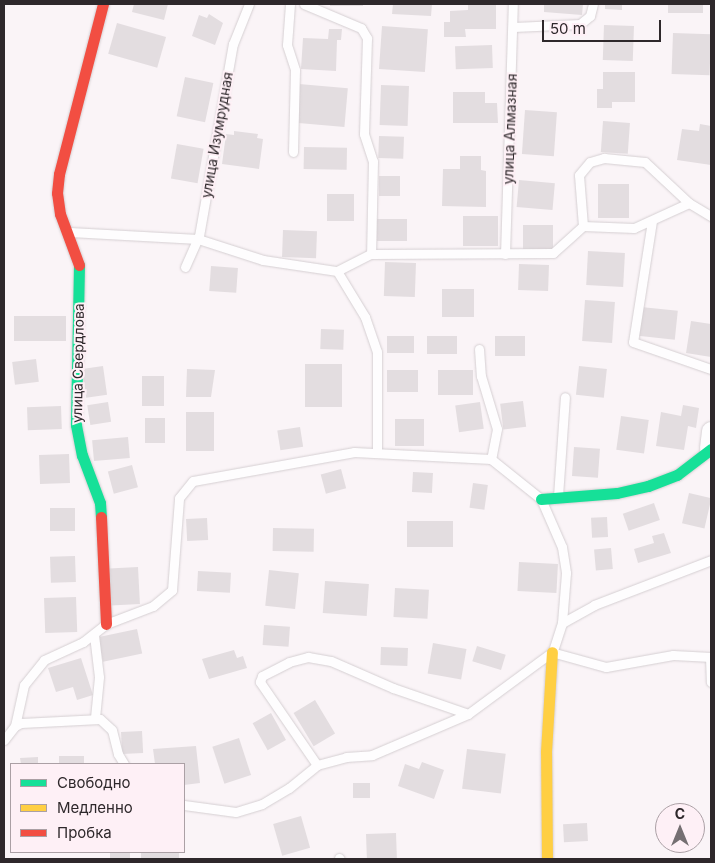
<!DOCTYPE html>
<html>
<head>
<meta charset="utf-8">
<style>
  body { margin:0 }
  #map { position:relative; width:715px; height:863px; overflow:hidden; background:#faf4f7; font-family:Inter,sans-serif }
  div>[style] { position:absolute }
  .building>* { inset:0; background:#e3dde0; transform-origin:0 0 }
  .roads { filter:drop-shadow(0 0 1px #d5cfd2) drop-shadow(0 0 1px #d5cfd2) }
  .lane>* { height:9px; margin:-4.5px; padding:0 4.5px; transform-origin:4.5px; border-radius:4.5px; background:#fefdfe }
  .street>* { height:18px; margin:-9px; padding:0 9px; transform-origin:9px; border-radius:9px; background:#fefdfe }
  .fast>* { height:11px; margin:-5.5px; padding:0 5.5px; transform-origin:5.5px; border-radius:5.5px; background:#16e098 }
  .slow>* { height:11px; margin:-5.5px; padding:0 5.5px; transform-origin:5.5px; border-radius:5.5px; background:#ffcf43 }
  .jam>* { height:11px; margin:-5.5px; padding:0 5.5px; transform-origin:5.5px; border-radius:5.5px; background:#f24e42 }
  span { translate:-50% -50%; white-space:nowrap; text-align:center; line-height:1.15; -webkit-text-stroke:4px #fef0f6; paint-order:stroke }
  .street-label { font-size:14px; color:#2e282b }
  .frame { position:absolute; inset:0; border:5px solid #2e282b; pointer-events:none }
  .legend { position:absolute; left:10px; top:763px; width:175px; height:90px; box-sizing:border-box; background:#fef0f6; border:1px solid #aba0a5; margin:0; padding:6px 9px; list-style:none; font-size:15px; color:#2e282b }
  .legend li { display:flex; align-items:center; gap:10px; height:25px }
  .legend b { width:25px; border:1px solid #aba0a5 }
  .north { position:absolute; left:655px; top:803px; width:50px; height:50px; box-sizing:border-box; background:#fef0f6; border:1px solid #aba0a5; border-radius:50%; rotate:0deg; font-size:14px; font-weight:700; line-height:20px; text-align:center; color:#2e282b }
  .north::after { content:''; display:block; margin:auto; width:18px; height:22px; background:#756f72; clip-path:polygon(50% 0,100% 100%,50% 72%,0 100%) }
  .scale { position:absolute; left:542px; top:20px; width:119px; height:22px; box-sizing:border-box; border:2px solid #2e282b; border-top:0; padding-left:6px; font-size:15px; line-height:18px; white-space:nowrap; color:#2e282b; -webkit-text-stroke:4px #fef0f6; paint-order:stroke }
</style>
</head>
<body>
<div id="map">
  <div class="building">
    <i style="clip-path:polygon(134px 4px,168px 4px,164px 20px,132px 12px)"></i>
    <i style="left:330px;top:4px;width:33px;height:2px"></i>
    <i style="clip-path:polygon(393px 4px,432px 4px,431px 16px,392px 14px)"></i>
    <i style="clip-path:polygon(468px 4px,496px 4px,496px 29px,465px 29px,466px 37px,444px 37px,444px 22px,450px 22px,450px 11px,468px 10px)"></i>
    <i style="clip-path:polygon(544px 4px,583px 4px,582px 15px,544px 12px)"></i>
    <i style="clip-path:polygon(605px 4px,622px 4px,622px 10px,605px 9px)"></i>
    <i style="left:668px;top:4px;width:35px;height:9px"></i>
    <i style="clip-path:polygon(209px 14px,223px 23px,215px 45px,192px 36px,199px 15px,207px 18px)"></i>
    <i style="left:117px;top:23px;width:51px;height:32px;rotate:16deg"></i>
    <i style="left:604px;top:25px;width:30px;height:35px;rotate:2deg"></i>
    <i style="left:382px;top:26px;width:46px;height:43px;rotate:4deg"></i>
    <i style="clip-path:polygon(329px 29px,342px 29px,341px 40px,337px 40px,336px 71px,301px 69px,303px 38px,328px 39px)"></i>
    <i style="left:673px;top:33px;width:38px;height:41px;rotate:2deg"></i>
    <i style="left:492px;top:45px;width:23px;height:37px;rotate:88deg"></i>
    <i style="clip-path:polygon(603px 72px,635px 72px,635px 102px,612px 102px,612px 108px,597px 108px,597px 89px,603px 89px)"></i>
    <i style="left:185px;top:77px;width:29px;height:40px;rotate:12deg"></i>
    <i style="left:299px;top:84px;width:49px;height:39px;rotate:5deg"></i>
    <i style="left:381px;top:85px;width:28px;height:40px;rotate:2deg"></i>
    <i style="clip-path:polygon(453px 92px,485px 92px,485px 103px,497px 103px,498px 123px,453px 123px)"></i>
    <i style="left:525px;top:110px;width:32px;height:44px;rotate:4deg"></i>
    <i style="left:603px;top:121px;width:27px;height:31px;rotate:4deg"></i>
    <i style="clip-path:polygon(700px 124px,711px 126px,711px 165px,677px 160px,682px 129px,699px 131px)"></i>
    <i style="clip-path:polygon(234px 131px,258px 134px,257px 138px,263px 139px,259px 169px,222px 164px,226px 134px,234px 135px)"></i>
    <i style="left:379px;top:136px;width:25px;height:22px;rotate:2deg"></i>
    <i style="left:177px;top:144px;width:27px;height:35px;rotate:10deg"></i>
    <i style="left:304px;top:147px;width:43px;height:22px;rotate:1deg"></i>
    <i style="clip-path:polygon(460px 156px,481px 156px,481px 170px,486px 171px,486px 207px,442px 206px,443px 169px,460px 169px)"></i>
    <i style="left:379px;top:176px;width:21px;height:20px"></i>
    <i style="left:519px;top:180px;width:36px;height:27px;rotate:5deg"></i>
    <i style="left:598px;top:184px;width:31px;height:34px"></i>
    <i style="left:354px;top:194px;width:27px;height:27px;rotate:90deg"></i>
    <i style="left:498px;top:216px;width:30px;height:35px;rotate:90deg"></i>
    <i style="left:377px;top:219px;width:30px;height:22px"></i>
    <i style="left:523px;top:225px;width:30px;height:24px"></i>
    <i style="left:283px;top:230px;width:34px;height:27px;rotate:2deg"></i>
    <i style="left:588px;top:251px;width:37px;height:34px;rotate:3deg"></i>
    <i style="left:385px;top:262px;width:31px;height:34px;rotate:2deg"></i>
    <i style="left:519px;top:264px;width:30px;height:26px;rotate:2deg"></i>
    <i style="left:211px;top:266px;width:27px;height:25px;rotate:4deg"></i>
    <i style="left:474px;top:289px;width:28px;height:32px;rotate:90deg"></i>
    <i style="left:585px;top:300px;width:30px;height:41px;rotate:4deg"></i>
    <i style="left:641px;top:307px;width:37px;height:29px;rotate:6deg"></i>
    <i style="left:14px;top:316px;width:52px;height:25px"></i>
    <i style="clip-path:polygon(691px 321px,711px 324px,711px 357px,686px 353px)"></i>
    <i style="left:321px;top:329px;width:23px;height:20px;rotate:2deg"></i>
    <i style="left:414px;top:336px;width:17px;height:27px;rotate:90deg"></i>
    <i style="left:457px;top:336px;width:18px;height:30px;rotate:90deg"></i>
    <i style="left:495px;top:336px;width:30px;height:20px"></i>
    <i style="left:36px;top:359px;width:23px;height:24px;rotate:83deg"></i>
    <i style="left:342px;top:364px;width:43px;height:37px;rotate:90deg"></i>
    <i style="left:103px;top:366px;width:29px;height:21px;rotate:82deg"></i>
    <i style="left:579px;top:366px;width:28px;height:29px;rotate:6deg"></i>
    <i style="clip-path:polygon(187px 369px,215px 370px,211px 397px,186px 397px)"></i>
    <i style="left:387px;top:370px;width:31px;height:22px"></i>
    <i style="left:438px;top:370px;width:35px;height:25px"></i>
    <i style="left:142px;top:376px;width:22px;height:30px"></i>
    <i style="left:523px;top:401px;width:26px;height:23px;rotate:83deg"></i>
    <i style="left:108px;top:402px;width:20px;height:21px;rotate:81deg"></i>
    <i style="left:480px;top:402px;width:27px;height:25px;rotate:82deg"></i>
    <i style="clip-path:polygon(683px 405px,699px 408px,696px 428px,688px 426px,684px 450px,656px 446px,661px 412px,681px 416px)"></i>
    <i style="left:61px;top:406px;width:23px;height:34px;rotate:88deg"></i>
    <i style="left:186px;top:412px;width:28px;height:39px"></i>
    <i style="left:621px;top:416px;width:28px;height:34px;rotate:8deg"></i>
    <i style="left:145px;top:418px;width:20px;height:25px"></i>
    <i style="left:395px;top:419px;width:29px;height:27px"></i>
    <i style="left:300px;top:427px;width:20px;height:23px;rotate:81deg"></i>
    <i style="left:128px;top:437px;width:21px;height:36px;rotate:85deg"></i>
    <i style="left:574px;top:447px;width:26px;height:29px;rotate:4deg"></i>
    <i style="left:69px;top:454px;width:29px;height:30px;rotate:88deg"></i>
    <i style="left:132px;top:465px;width:23px;height:25px;rotate:75deg"></i>
    <i style="left:341px;top:469px;width:20px;height:21px;rotate:75deg"></i>
    <i style="left:413px;top:472px;width:20px;height:20px;rotate:3deg"></i>
    <i style="left:473px;top:483px;width:15px;height:25px;rotate:8deg"></i>
    <i style="left:689px;top:493px;width:23px;height:31px;rotate:13deg"></i>
    <i style="left:654px;top:503px;width:18px;height:33px;rotate:71deg"></i>
    <i style="left:50px;top:508px;width:25px;height:23px"></i>
    <i style="left:607px;top:517px;width:20px;height:16px;rotate:87deg"></i>
    <i style="left:207px;top:518px;width:22px;height:21px;rotate:87deg"></i>
    <i style="left:407px;top:521px;width:46px;height:26px"></i>
    <i style="left:273px;top:528px;width:41px;height:23px;rotate:1deg"></i>
    <i style="clip-path:polygon(664px 533px,671px 553px,638px 563px,634px 549px,654px 543px,652px 536px)"></i>
    <i style="left:611px;top:548px;width:21px;height:17px;rotate:85deg"></i>
    <i style="left:75px;top:556px;width:26px;height:25px;rotate:88deg"></i>
    <i style="left:519px;top:562px;width:39px;height:29px;rotate:3deg"></i>
    <i style="left:138px;top:567px;width:37px;height:29px;rotate:87deg"></i>
    <i style="left:269px;top:570px;width:30px;height:36px;rotate:6deg"></i>
    <i style="left:198px;top:571px;width:33px;height:20px;rotate:3deg"></i>
    <i style="left:325px;top:581px;width:44px;height:32px;rotate:4deg"></i>
    <i style="left:395px;top:588px;width:34px;height:29px;rotate:3deg"></i>
    <i style="left:76px;top:597px;width:35px;height:32px;rotate:88deg"></i>
    <i style="left:264px;top:625px;width:26px;height:20px;rotate:4deg"></i>
    <i style="left:137px;top:629px;width:25px;height:40px;rotate:78deg"></i>
    <i style="left:433px;top:643px;width:34px;height:31px;rotate:10deg"></i>
    <i style="left:477px;top:646px;width:30px;height:16px;rotate:17deg"></i>
    <i style="left:381px;top:647px;width:27px;height:18px;rotate:2deg"></i>
    <i style="clip-path:polygon(234px 650px,237px 658px,243px 656px,247px 668px,209px 679px,202px 659px)"></i>
    <i style="clip-path:polygon(81px 658px,93px 695px,77px 700px,73px 687px,56px 692px,48px 668px)"></i>
    <i style="left:315px;top:700px;width:39px;height:25px;rotate:59deg"></i>
    <i style="left:271px;top:713px;width:31px;height:21px;rotate:61deg"></i>
    <i style="left:142px;top:731px;width:22px;height:21px;rotate:87deg"></i>
    <i style="left:239px;top:738px;width:39px;height:28px;rotate:72deg"></i>
    <i style="clip-path:polygon(196px 746px,200px 783px,184px 785px,184px 764px,155px 764px,153px 749px)"></i>
    <i style="left:467px;top:749px;width:39px;height:40px;rotate:7deg"></i>
    <i style="left:59px;top:756px;width:25px;height:8px"></i>
    <i style="clip-path:polygon(38px 757px,38px 764px,21px 764px,20px 758px)"></i>
    <i style="clip-path:polygon(422px 762px,444px 770px,434px 799px,398px 786px,405px 764px,419px 769px)"></i>
    <i style="left:370px;top:783px;width:15px;height:17px;rotate:90deg"></i>
    <i style="left:301px;top:816px;width:33px;height:29px;rotate:74deg"></i>
    <i style="left:587px;top:823px;width:18px;height:24px;rotate:87deg"></i>
    <i style="left:396px;top:833px;width:26px;height:30px;rotate:88deg"></i>
    <i style="left:110px;top:852px;width:20px;height:7px"></i>
    <i style="left:141px;top:852px;width:38px;height:7px"></i>
  </div>
  <div class="roads">
    <div class="lane">
      <i style="left:290px;top:4px;width:41px;rotate:94.2deg"></i>
      <i style="left:287px;top:45px;width:26px;rotate:72deg"></i>
      <i style="left:295px;top:70px;width:82px;rotate:91.4deg"></i>
      <i style="left:304px;top:4px;width:62px;rotate:22.8deg"></i>
      <i style="left:361px;top:28px;width:12px;rotate:59deg"></i>
      <i style="left:367px;top:38px;width:96px;rotate:91.8deg"></i>
      <i style="left:364px;top:134px;width:28px;rotate:72deg"></i>
      <i style="left:373px;top:161px;width:93px;rotate:91.2deg"></i>
      <i style="left:514px;top:27px;width:66px;rotate:-2.6deg"></i>
      <i style="left:580px;top:24px;width:13px;rotate:-39deg"></i>
      <i style="left:590px;top:16px;width:12px;rotate:-76deg"></i>
      <i style="left:652px;top:221px;width:122px;rotate:98.9deg"></i>
      <i style="left:633px;top:342px;width:83px;rotate:19.1deg"></i>
      <i style="left:583px;top:226px;width:51px;rotate:2.2deg"></i>
      <i style="left:634px;top:228px;width:60px;rotate:-24.4deg"></i>
      <i style="left:70px;top:232px;width:128px;rotate:3.1deg"></i>
      <i style="left:198px;top:239px;width:68px;rotate:17.9deg"></i>
      <i style="left:263px;top:260px;width:75px;rotate:8.5deg"></i>
      <i style="left:337px;top:271px;width:38px;rotate:-27deg"></i>
      <i style="left:371px;top:254px;width:182px;rotate:-0.3deg"></i>
      <i style="left:553px;top:253px;width:40px;rotate:-42deg"></i>
      <i style="left:583px;top:226px;width:51px;rotate:-94.5deg"></i>
      <i style="left:579px;top:175px;width:17px;rotate:-50deg"></i>
      <i style="left:590px;top:162px;width:15px;rotate:-16deg"></i>
      <i style="left:604px;top:158px;width:41px;rotate:5.6deg"></i>
      <i style="left:645px;top:162px;width:60px;rotate:43deg"></i>
      <i style="left:689px;top:203px;width:26px;rotate:31deg"></i>
      <i style="left:505px;top:254px;width:250px;rotate:-88.2deg"></i>
      <i style="left:185px;top:267px;width:34px;rotate:-66deg"></i>
      <i style="left:199px;top:236px;width:195px;rotate:-80deg"></i>
      <i style="left:233px;top:44px;width:43px;rotate:-68.2deg"></i>
      <i style="left:337px;top:271px;width:54px;rotate:58.7deg"></i>
      <i style="left:365px;top:317px;width:37px;rotate:71deg"></i>
      <i style="left:377px;top:352px;width:101px;rotate:90deg"></i>
      <i style="left:479px;top:349px;width:27px;rotate:86deg"></i>
      <i style="left:481px;top:376px;width:55px;rotate:73.2deg"></i>
      <i style="left:497px;top:429px;width:31px;rotate:101deg"></i>
      <i style="left:558px;top:496px;width:99px;rotate:-86deg"></i>
      <i style="left:562px;top:623px;width:37px;rotate:-29deg"></i>
      <i style="left:594px;top:605px;width:125px;rotate:-21deg"></i>
      <i style="left:94px;top:635px;width:42px;rotate:83.2deg"></i>
      <i style="left:99px;top:677px;width:41px;rotate:95.6deg"></i>
      <i style="left:555px;top:653px;width:53px;rotate:15.4deg"></i>
      <i style="left:606px;top:667px;width:68px;rotate:-10.2deg"></i>
      <i style="left:673px;top:655px;width:38px;rotate:3deg"></i>
      <i style="left:710px;top:657px;width:25px;rotate:88deg"></i>
      <i style="left:15px;top:726px;width:7px;rotate:-27deg"></i>
      <i style="left:21px;top:723px;width:79px;rotate:-2.9deg"></i>
      <i style="left:100px;top:719px;width:16px;rotate:43deg"></i>
      <i style="left:112px;top:730px;width:25px;rotate:76deg"></i>
      <i style="left:118px;top:754px;width:12px;rotate:59deg"></i>
      <i style="left:4px;top:740px;width:18px;rotate:-52deg"></i>
      <i style="left:15px;top:726px;width:42px;rotate:-77.6deg"></i>
      <i style="left:24px;top:685px;width:32px;rotate:-51deg"></i>
      <i style="left:44px;top:660px;width:43px;rotate:-24.8deg"></i>
      <i style="left:83px;top:642px;width:29px;rotate:-38deg"></i>
      <i style="left:106px;top:624px;width:50px;rotate:-21deg"></i>
      <i style="left:153px;top:606px;width:25px;rotate:-40deg"></i>
      <i style="left:172px;top:590px;width:92px;rotate:-85.6deg"></i>
      <i style="left:179px;top:498px;width:22px;rotate:-51deg"></i>
      <i style="left:193px;top:481px;width:164px;rotate:-10.2deg"></i>
      <i style="left:354px;top:452px;width:137px;rotate:2.9deg"></i>
      <i style="left:491px;top:459px;width:64px;rotate:38.7deg"></i>
      <i style="left:541px;top:499px;width:52px;rotate:66.4deg"></i>
      <i style="left:562px;top:547px;width:26px;rotate:81deg"></i>
      <i style="left:566px;top:573px;width:50px;rotate:94.6deg"></i>
      <i style="left:562px;top:623px;width:29px;rotate:108deg"></i>
      <i style="left:317px;top:765px;width:101px;rotate:-124.5deg"></i>
      <i style="left:260px;top:682px;width:6px;rotate:-72deg"></i>
      <i style="left:262px;top:676px;width:30px;rotate:-27deg"></i>
      <i style="left:289px;top:662px;width:20px;rotate:-15deg"></i>
      <i style="left:308px;top:657px;width:23px;rotate:10deg"></i>
      <i style="left:331px;top:661px;width:68px;rotate:23.5deg"></i>
      <i style="left:393px;top:688px;width:79px;rotate:19.1deg"></i>
      <i style="left:184px;top:805px;width:52px;rotate:7.7deg"></i>
      <i style="left:236px;top:812px;width:27px;rotate:-17deg"></i>
      <i style="left:262px;top:804px;width:31px;rotate:-31deg"></i>
      <i style="left:289px;top:788px;width:36px;rotate:-39deg"></i>
      <i style="left:317px;top:765px;width:30px;rotate:-15deg"></i>
      <i style="left:346px;top:757px;width:26px;rotate:-4deg"></i>
      <i style="left:372px;top:755px;width:104px;rotate:-23.1deg"></i>
      <i style="left:468px;top:714px;width:99px;rotate:-36.4deg"></i>
      <i style="left:339px;top:858px;width:1px;rotate:45deg"></i>
    </div>
    <div class="street">
      <i style="left:709px;top:448px;width:17px;rotate:-83deg"></i>
    </div>
    <div class="fast">
      <i style="left:79px;top:265px;width:160px;rotate:91.1deg"></i>
      <i style="left:76px;top:425px;width:31px;rotate:79deg"></i>
      <i style="left:82px;top:455px;width:51px;rotate:69.4deg"></i>
      <i style="left:100px;top:503px;width:14px;rotate:86deg"></i>
      <i style="left:541px;top:499px;width:76px;rotate:-4.5deg"></i>
      <i style="left:617px;top:493px;width:32px;rotate:-13deg"></i>
      <i style="left:648px;top:486px;width:31px;rotate:-21deg"></i>
      <i style="left:677px;top:475px;width:43px;rotate:-37.4deg"></i>
    </div>
    <div class="slow">
      <i style="left:547px;top:859px;width:107px;rotate:-90.5deg"></i>
      <i style="left:546px;top:752px;width:100px;rotate:-86.6deg"></i>
    </div>
    <div class="jam">
      <i style="left:79px;top:265px;width:54px;rotate:-110.4deg"></i>
      <i style="left:60px;top:214px;width:21px;rotate:-98deg"></i>
      <i style="left:57px;top:193px;width:19px;rotate:-84deg"></i>
      <i style="left:59px;top:174px;width:176px;rotate:-75.5deg"></i>
      <i style="left:101px;top:517px;width:107px;rotate:87.3deg"></i>
    </div>
  </div>
  <div class="street-label">
    <span style="left:510px;top:129px;rotate:-88deg">улица Алмазная</span>
    <span style="left:217px;top:135px;rotate:-80deg">улица Изумрудная</span>
    <span style="left:78px;top:363px;rotate:-89deg">улица Свердлова</span>
  </div>
  <div class="frame"></div>
  <ul class="legend">
  <li><b style="height:6px;background:#16e098"></b>Свободно</li>
  <li><b style="height:6px;background:#ffcf43"></b>Медленно</li>
  <li><b style="height:6px;background:#f24e42"></b>Пробка</li>
  </ul>
  <div class="north">С</div>
  <div class="scale">50 m</div>
</div>
</body>
</html>
